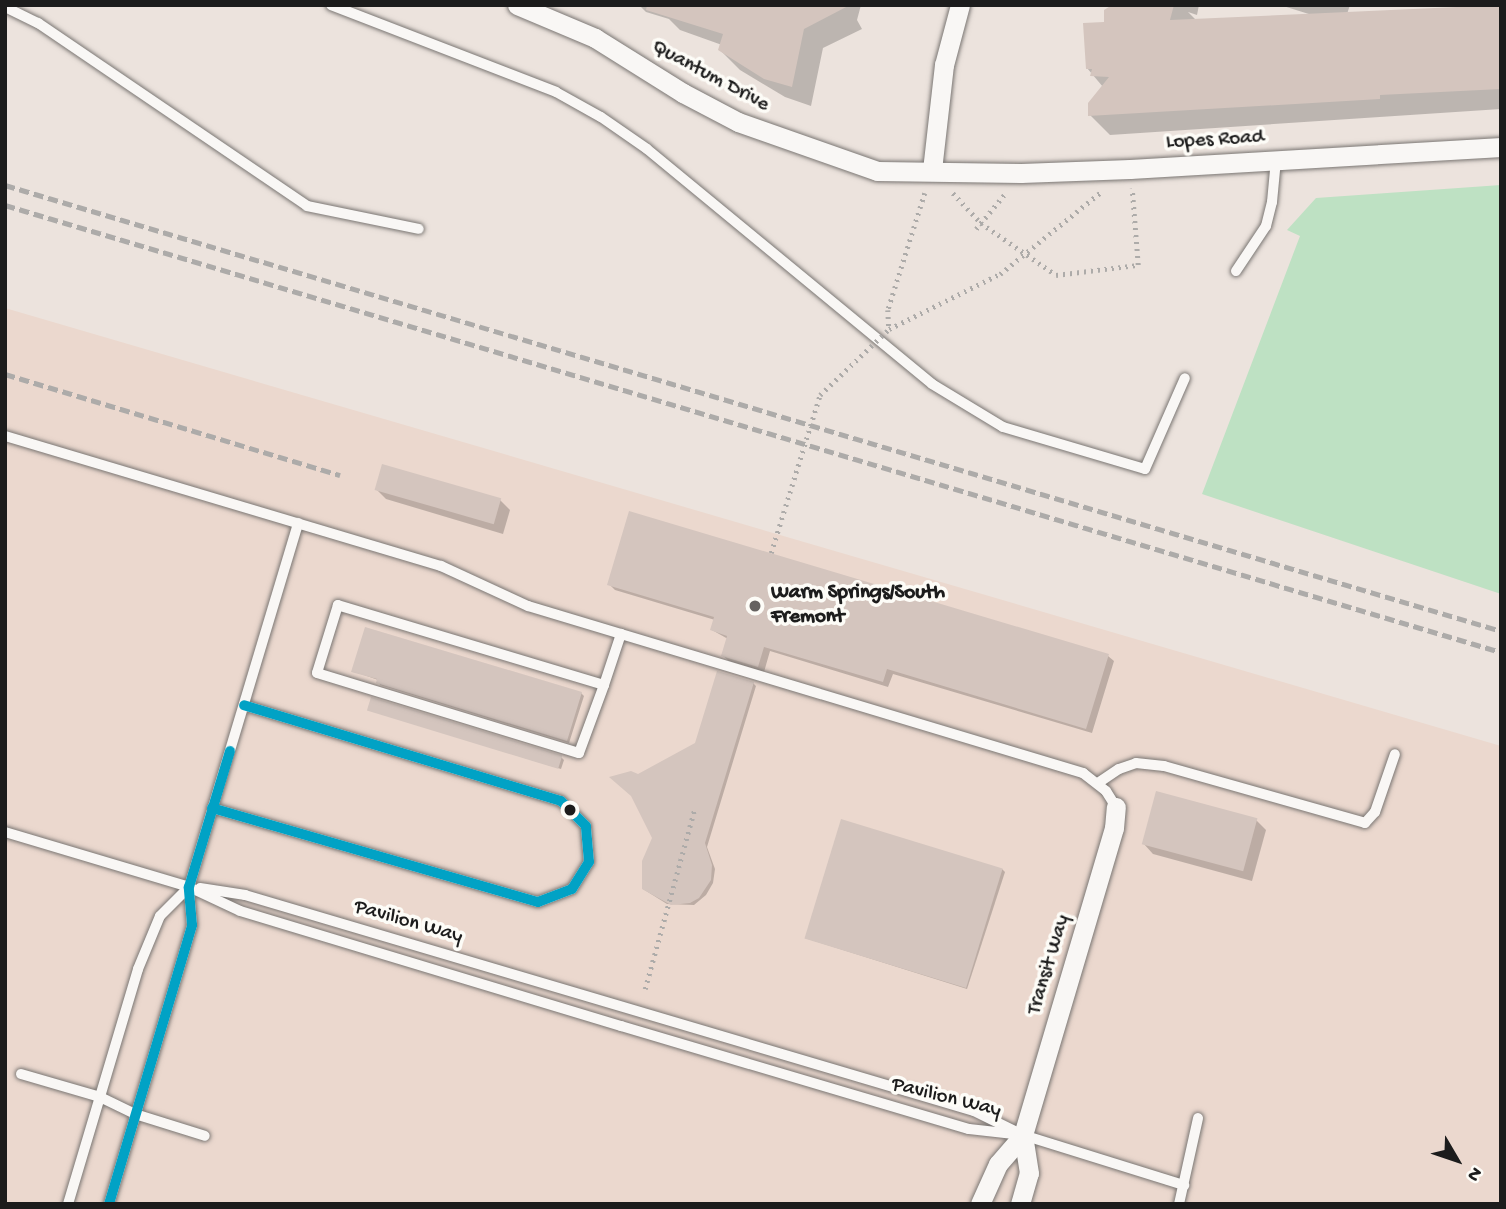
<!DOCTYPE html>
<html>
<head>
<meta charset="utf-8">
<style>
  body { margin:0 }
  #map { position:relative; width:1506px; height:1209px; overflow:hidden; background:#ece3dd; font-family:"Gochi Hand",sans-serif }
  div>[style] { position:absolute }
  .built>* { inset:0; background:#ebd8ce }
  .green>* { inset:0; background:#bee1c3 }
  .shadow>* { inset:0; background:#0003 }
  .building>* { inset:0; background:#d4c5be; transform-origin:0 0 }
  .path>* { height:4.5px; margin-top:-2.25px; transform-origin:0; background:repeating-linear-gradient(90deg,#adaba9 0 2px,transparent 0 7px) }
  .roads { filter:drop-shadow(0 0 2px #7a7673) drop-shadow(0 0 2px #7a7673) }
  .service>* { height:10px; margin:-5px; padding:0 5px; transform-origin:5px; border-radius:5px; background:#f9f7f5 }
  .minor>* { height:19px; margin:-9.5px; padding:0 9.5px; transform-origin:9.5px; border-radius:9.5px; background:#f9f7f5 }
  .rail>* { height:5px; margin-top:-2.5px; transform-origin:0; background:repeating-linear-gradient(90deg,#adaba9 0 10px,transparent 0 15px) }
  .path-bridge>* { height:4.5px; margin-top:-2.25px; transform-origin:0; background:repeating-linear-gradient(90deg,#adaba9 0 2px,transparent 0 7px) }
  .bus-1>* { height:10px; margin:-5px; padding:0 5px; transform-origin:5px; border-radius:5px; background:#01a2c5 }
  .dots>* { width:19px; height:19px; translate:-50% -50%; box-sizing:border-box; border:4px solid #fdfcf7; border-radius:50% }
  span { translate:-50% -50%; white-space:nowrap; text-align:center; line-height:1.15; -webkit-text-stroke:7px #fdfcf7; paint-order:stroke }
  .street-label { font-size:21px; color:#1c1c1c }
  .poi-label { font-size:21px; color:#1c1c1c; font-weight:700 }
  .left { translate:0 -50%; text-align:left }
  .frame { position:absolute; inset:0; border:7px solid #1c1c1c; pointer-events:none }
  .north { position:absolute; left:1422px; top:1125px; width:70px; height:70px; -webkit-text-stroke:5px #fdfcf7; paint-order:stroke; rotate:129deg; font-size:19px; font-weight:700; line-height:28px; text-align:center; color:#1c1c1c }
  .north::after { content:''; display:block; margin:auto; width:24px; height:32px; background:#1c1c1c; clip-path:polygon(50% 0,100% 100%,50% 72%,0 100%) }
</style>
</head>
<body>
<div id="map">
  <div class="built">
    <i style="clip-path:polygon(5px 308px,1501px 746px,1501px 1204px,5px 1204px)"></i>
  </div>
  <div class="green">
    <i style="clip-path:polygon(1501px 185px,1501px 594px,1202px 494px,1300px 236px,1287px 230px,1316px 198px)"></i>
  </div>
  <div class="shadow">
    <i style="clip-path:polygon(639px 5px,861px 5px,857px 20px,862px 29px,823px 48px,811px 106px,785px 97px,740px 70px,720px 50px,722px 45px,680px 30px,669px 19px,646px 12px)"></i>
    <i style="clip-path:polygon(1143px 5px,1199px 5px,1197px 15px,1188px 12px,1196px 20px,1312px 15px,1280px 5px,1350px 5px,1347px 14px,1501px 7px,1501px 109px,1110px 135px,1090px 115px,1103px 87px,1087px 68px,1106px 24px)"></i>
    <i style="clip-path:polygon(376px 489px,500px 500px,510px 510px,503px 534px,386px 499px)"></i>
    <i style="clip-path:polygon(609px 584px,1108px 656px,1114px 661px,1092px 733px,893px 674px,888px 687px,770px 651px,764px 672px,729px 661px,723px 656px,728px 639px,712px 630px,715px 620px,615px 590px)"></i>
    <i style="clip-path:polygon(353px 671px,581px 693px,584px 696px,569px 743px,380px 685px,378px 680px)"></i>
    <i style="clip-path:polygon(753px 683px,756px 686px,707px 847px,715px 869px,713px 883px,706px 895px,694px 905px,667px 904px,643px 889px,654px 838px,638px 776px,697px 744px)"></i>
    <i style="clip-path:polygon(369px 710px,561px 757px,564px 760px,561px 769px)"></i>
    <i style="clip-path:polygon(1256px 820px,1266px 830px,1252px 881px,1153px 854px,1143px 843px)"></i>
    <i style="clip-path:polygon(1002px 869px,1005px 872px,967px 989px,805px 938px)"></i>
  </div>
  <div class="building">
    <i style="clip-path:polygon(647px 5px,850px 5px,804px 29px,792px 87px,764px 79px,718px 50px,723px 34px,646px 10px)"></i>
    <i style="clip-path:polygon(1112px 5px,1174px 5px,1170px 20px,1501px 5px,1501px 89px,1380px 95px,1380px 99px,1088px 116px,1088px 103px,1109px 77px,1090px 76px,1092px 69px,1086px 69px,1083px 23px,1104px 22px,1104px 10px)"></i>
    <i style="left:382px;top:464px;width:124px;height:27px;rotate:16deg"></i>
    <i style="clip-path:polygon(629px 511px,1109px 654px,1086px 729px,887px 669px,883px 682px,764px 647px,758px 667px,721px 656px,727px 636px,710px 630px,714px 617px,607px 585px)"></i>
    <i style="clip-path:polygon(365px 627px,582px 692px,567px 741px,376px 683px,377px 679px,351px 672px)"></i>
    <i style="clip-path:polygon(717px 671px,754px 682px,705px 843px,712px 865px,711px 880px,699px 898px,690px 903px,671px 905px,642px 889px,642px 861px,652px 838px,631px 796px,609px 777px,631px 771px,638px 774px,695px 743px)"></i>
    <i style="left:371px;top:697px;width:200px;height:14px;rotate:17deg"></i>
    <i style="left:1156px;top:791px;width:105px;height:55px;rotate:15deg"></i>
    <i style="left:841px;top:819px;width:169px;height:125px;rotate:17deg"></i>
  </div>
  <div class="path">
    <i style="left:925px;top:193px;width:123px;rotate:107.5deg"></i>
    <i style="left:888px;top:310px;width:19px;rotate:87deg"></i>
    <i style="left:889px;top:329px;width:124px;rotate:-26.4deg"></i>
    <i style="left:1000px;top:274px;width:132px;rotate:-39.1deg"></i>
    <i style="left:953px;top:193px;width:41px;rotate:47deg"></i>
    <i style="left:981px;top:223px;width:91px;rotate:34.7deg"></i>
    <i style="left:1056px;top:275px;width:83px;rotate:-7deg"></i>
    <i style="left:1138px;top:265px;width:77px;rotate:-94.5deg"></i>
    <i style="left:976px;top:229px;width:44px;rotate:-50.5deg"></i>
    <i style="left:645px;top:989px;width:185px;rotate:-74.6deg"></i>
  </div>
  <div class="roads">
    <div class="service">
      <i style="left:331px;top:5px;width:241px;rotate:21.1deg"></i>
      <i style="left:556px;top:92px;width:51px;rotate:29.1deg"></i>
      <i style="left:601px;top:117px;width:56px;rotate:34.8deg"></i>
      <i style="left:647px;top:149px;width:369px;rotate:39.5deg"></i>
      <i style="left:932px;top:384px;width:83px;rotate:31.2deg"></i>
      <i style="left:1003px;top:427px;width:148px;rotate:16.5deg"></i>
      <i style="left:1145px;top:469px;width:99px;rotate:-66.3deg"></i>
      <i style="left:5px;top:7px;width:37px;rotate:26deg"></i>
      <i style="left:38px;top:23px;width:325px;rotate:34.2deg"></i>
      <i style="left:307px;top:206px;width:114px;rotate:11.6deg"></i>
      <i style="left:1236px;top:271px;width:54px;rotate:-56.3deg"></i>
      <i style="left:1266px;top:226px;width:25px;rotate:-76deg"></i>
      <i style="left:1272px;top:202px;width:42px;rotate:-84.6deg"></i>
      <i style="left:5px;top:436px;width:455px;rotate:16.6deg"></i>
      <i style="left:441px;top:566px;width:96px;rotate:24.7deg"></i>
      <i style="left:528px;top:606px;width:580px;rotate:16.75deg"></i>
      <i style="left:1083px;top:773px;width:29px;rotate:38deg"></i>
      <i style="left:1106px;top:791px;width:19px;rotate:58deg"></i>
      <i style="left:604px;top:685px;width:278px;rotate:-163.3deg"></i>
      <i style="left:338px;top:605px;width:71px;rotate:107.2deg"></i>
      <i style="left:317px;top:673px;width:274px;rotate:17deg"></i>
      <i style="left:579px;top:753px;width:72px;rotate:-69.8deg"></i>
      <i style="left:604px;top:685px;width:54px;rotate:-71.6deg"></i>
      <i style="left:1098px;top:783px;width:25px;rotate:-34deg"></i>
      <i style="left:1119px;top:769px;width:18px;rotate:-19deg"></i>
      <i style="left:1136px;top:763px;width:28px;rotate:6deg"></i>
      <i style="left:1164px;top:766px;width:209px;rotate:15.8deg"></i>
      <i style="left:1365px;top:823px;width:15px;rotate:-48deg"></i>
      <i style="left:1375px;top:812px;width:61px;rotate:-71deg"></i>
      <i style="left:212px;top:808px;width:339px;rotate:16.1deg"></i>
      <i style="left:538px;top:902px;width:36px;rotate:-21deg"></i>
      <i style="left:572px;top:889px;width:32px;rotate:-58deg"></i>
      <i style="left:589px;top:862px;width:36px;rotate:-95deg"></i>
      <i style="left:586px;top:826px;width:35px;rotate:-135deg"></i>
      <i style="left:561px;top:801px;width:331px;rotate:-163.2deg"></i>
      <i style="left:5px;top:832px;width:192px;rotate:16.6deg"></i>
      <i style="left:189px;top:887px;width:56px;rotate:25.2deg"></i>
      <i style="left:240px;top:911px;width:398px;rotate:16.8deg"></i>
      <i style="left:621px;top:1026px;width:363px;rotate:16.5deg"></i>
      <i style="left:969px;top:1129px;width:54px;rotate:6.3deg"></i>
      <i style="left:200px;top:888px;width:46px;rotate:8.8deg"></i>
      <i style="left:245px;top:895px;width:760px;rotate:16.5deg"></i>
      <i style="left:974px;top:1111px;width:55px;rotate:26.1deg"></i>
      <i style="left:1023px;top:1135px;width:169px;rotate:17.3deg"></i>
      <i style="left:21px;top:1074px;width:82px;rotate:16.2deg"></i>
      <i style="left:100px;top:1097px;width:39px;rotate:26deg"></i>
      <i style="left:135px;top:1114px;width:73px;rotate:17.4deg"></i>
      <i style="left:68px;top:1204px;width:245px;rotate:-73.4deg"></i>
      <i style="left:138px;top:969px;width:57px;rotate:-67.5deg"></i>
      <i style="left:160px;top:916px;width:41px;rotate:-45deg"></i>
      <i style="left:109px;top:1204px;width:291px;rotate:-73.4deg"></i>
      <i style="left:192px;top:925px;width:38px;rotate:-95deg"></i>
      <i style="left:189px;top:887px;width:380px;rotate:-73.3deg"></i>
      <i style="left:1179px;top:1204px;width:88px;rotate:-77.5deg"></i>
    </div>
    <div class="minor">
      <i style="left:517px;top:5px;width:85px;rotate:22.9deg"></i>
      <i style="left:595px;top:38px;width:104px;rotate:32deg"></i>
      <i style="left:683px;top:93px;width:62px;rotate:27.8deg"></i>
      <i style="left:738px;top:122px;width:147px;rotate:19.4deg"></i>
      <i style="left:877px;top:171px;width:144px;rotate:0.8deg"></i>
      <i style="left:1021px;top:173px;width:109px;rotate:-2.1deg"></i>
      <i style="left:1130px;top:169px;width:372px;rotate:-3.4deg"></i>
      <i style="left:932px;top:170px;width:106px;rotate:-83.5deg"></i>
      <i style="left:944px;top:65px;width:62px;rotate:-75.1deg"></i>
      <i style="left:980px;top:1204px;width:44px;rotate:-65.8deg"></i>
      <i style="left:998px;top:1164px;width:38px;rotate:-49deg"></i>
      <i style="left:1020px;top:1204px;width:32px;rotate:-74deg"></i>
      <i style="left:1029px;top:1173px;width:38px;rotate:-99deg"></i>
      <i style="left:1023px;top:1135px;width:320px;rotate:-73.5deg"></i>
      <i style="left:1114px;top:828px;width:21px;rotate:-85deg"></i>
    </div>
  </div>
  <div class="rail">
    <i style="left:5px;top:185px;width:1561px;rotate:16.6deg"></i>
    <i style="left:5px;top:205px;width:1561px;rotate:16.64deg"></i>
    <i style="left:5px;top:374px;width:350px;rotate:16.8deg"></i>
  </div>
  <div class="path-bridge">
    <i style="left:771px;top:553px;width:165px;rotate:-72.8deg"></i>
    <i style="left:820px;top:395px;width:95px;rotate:-43.7deg"></i>
  </div>
  <div class="bus-1">
    <i style="left:212px;top:808px;width:339px;rotate:16.1deg"></i>
    <i style="left:538px;top:902px;width:36px;rotate:-21deg"></i>
    <i style="left:572px;top:889px;width:32px;rotate:-58deg"></i>
    <i style="left:589px;top:862px;width:36px;rotate:-95deg"></i>
    <i style="left:586px;top:826px;width:35px;rotate:-135deg"></i>
    <i style="left:561px;top:801px;width:331px;rotate:-163.2deg"></i>
    <i style="left:109px;top:1204px;width:291px;rotate:-73.4deg"></i>
    <i style="left:192px;top:925px;width:38px;rotate:-95deg"></i>
    <i style="left:189px;top:887px;width:142px;rotate:-73.2deg"></i>
  </div>
  <div class="dots">
    <i style="left:755px;top:606px;background:#656260"></i>
    <i style="left:570px;top:810px;background:#1c1c1c"></i>
  </div>
  <div class="street-label">
    <span style="left:710px;top:77px;rotate:28deg">Quantum Drive</span>
    <span style="left:1215px;top:141px;rotate:-3deg">Lopes Road</span>
    <span style="left:408px;top:923px;rotate:16deg">Pavilion Way</span>
    <span style="left:1050px;top:965px;rotate:-73deg">Transit Way</span>
    <span style="left:946px;top:1099px;rotate:14deg">Pavilion Way</span>
  </div>
  <div class="poi-label">
    <span class="left" style="left:771px;top:606px">Warm Springs/South<br>Fremont</span>
  </div>
  <div class="frame"></div>
  <div class="north">N</div>
</div>
</body>
</html>
